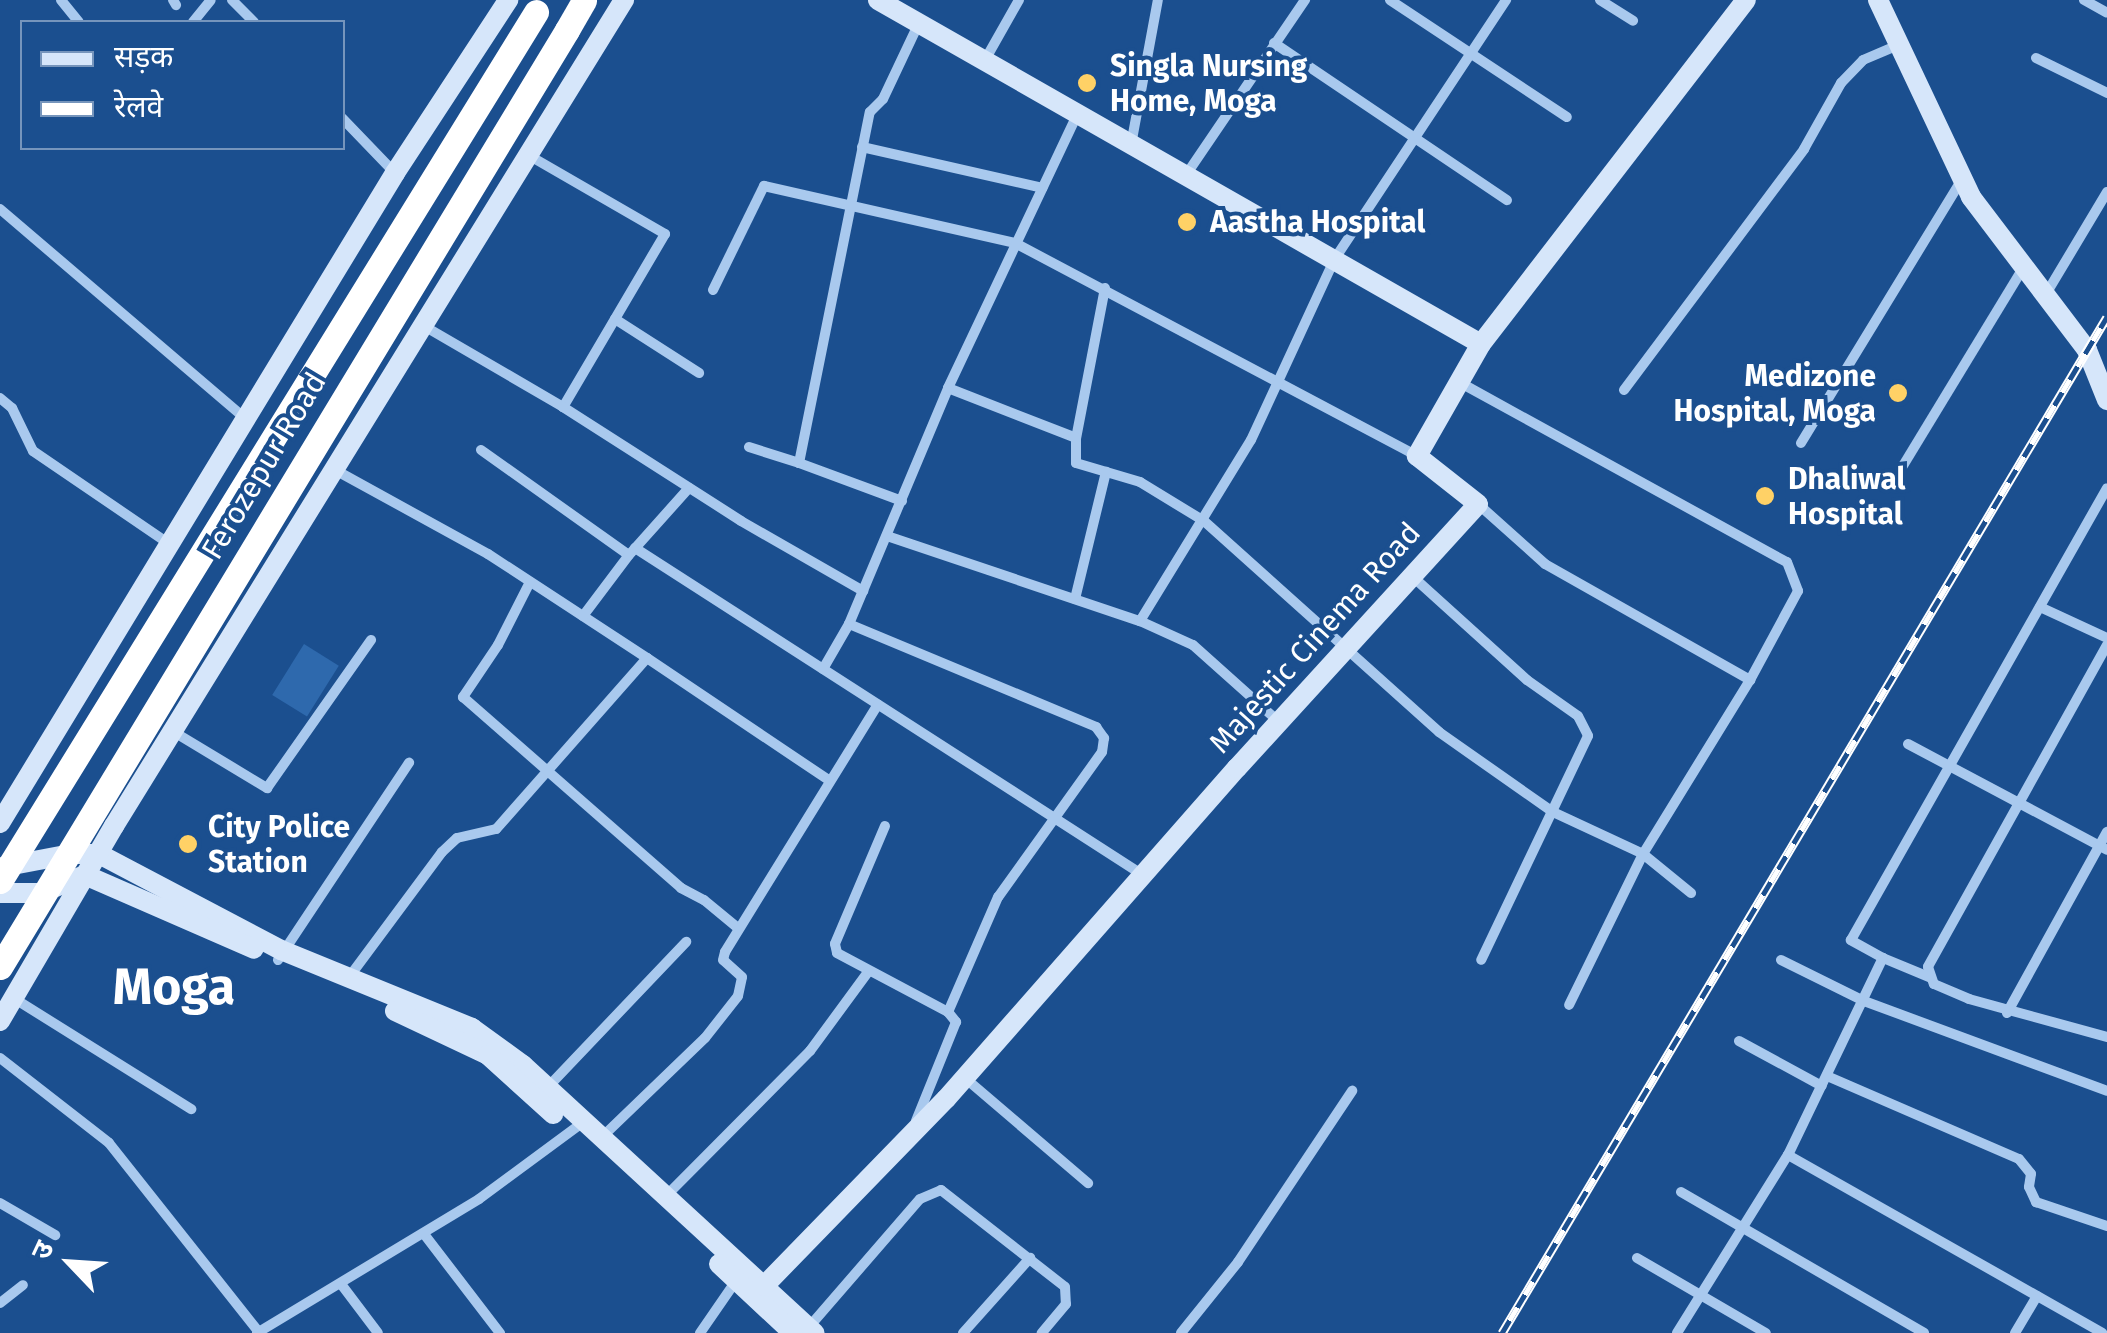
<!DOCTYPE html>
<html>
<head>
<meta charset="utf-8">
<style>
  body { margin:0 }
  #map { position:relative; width:2107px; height:1333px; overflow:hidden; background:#1b4f8f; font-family:"Fira Sans","Noto Sans Devanagari",sans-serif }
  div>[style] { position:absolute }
  .green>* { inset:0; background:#2e69ad; transform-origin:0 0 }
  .street>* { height:10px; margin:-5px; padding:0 5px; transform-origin:5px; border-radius:5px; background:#a9c9ee }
  .secondary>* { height:20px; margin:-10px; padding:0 10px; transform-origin:10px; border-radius:10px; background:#d6e6fa }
  .highway>* { height:25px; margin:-12.5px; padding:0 12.5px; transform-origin:12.5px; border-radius:12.5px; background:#fff }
  .rail>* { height:9px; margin-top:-4.5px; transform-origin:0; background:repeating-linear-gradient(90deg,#1b4f8f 0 15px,#fff 0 30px); box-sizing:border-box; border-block:2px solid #fff }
  .highway-bridge>* { height:25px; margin:-12.5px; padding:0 12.5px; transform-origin:12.5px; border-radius:12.5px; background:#fff }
  .dots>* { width:28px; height:28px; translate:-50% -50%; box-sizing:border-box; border:5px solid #1b4f8f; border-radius:50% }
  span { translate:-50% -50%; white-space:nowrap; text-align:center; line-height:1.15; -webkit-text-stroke:8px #1b4f8f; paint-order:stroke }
  .poi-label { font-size:30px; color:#fff; font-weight:700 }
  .left { translate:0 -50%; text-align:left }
  .right { translate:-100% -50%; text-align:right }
  .street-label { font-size:30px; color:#fff }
  .town-label { font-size:50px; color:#fff; font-weight:700 }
  .legend { position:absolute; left:20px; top:20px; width:325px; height:130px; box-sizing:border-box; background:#1b4f8f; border:2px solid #7695bc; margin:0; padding:12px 18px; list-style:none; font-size:30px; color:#fff }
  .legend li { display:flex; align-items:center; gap:20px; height:50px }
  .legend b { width:50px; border:2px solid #7695bc }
  .north { position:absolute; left:20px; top:1213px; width:100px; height:100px; -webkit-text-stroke:8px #1b4f8f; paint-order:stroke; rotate:295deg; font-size:28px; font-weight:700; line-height:40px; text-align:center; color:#fff }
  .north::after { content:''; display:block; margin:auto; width:35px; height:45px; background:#fff; clip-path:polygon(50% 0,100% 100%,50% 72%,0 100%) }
</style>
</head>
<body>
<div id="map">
  <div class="green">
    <i style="left:304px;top:644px;width:41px;height:60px;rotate:32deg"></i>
  </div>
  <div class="street">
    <i style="left:61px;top:0;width:28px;rotate:51deg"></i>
    <i style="left:173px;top:0;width:6px;rotate:59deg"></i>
    <i style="left:232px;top:0;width:31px;rotate:45deg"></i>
    <i style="left:1390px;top:0;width:212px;rotate:33.5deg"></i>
    <i style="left:1600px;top:0;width:39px;rotate:32deg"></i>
    <i style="left:2084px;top:0;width:26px;rotate:29deg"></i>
    <i style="left:193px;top:22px;width:28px;rotate:-51deg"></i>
    <i style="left:1274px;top:43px;width:281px;rotate:34deg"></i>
    <i style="left:2036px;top:58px;width:79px;rotate:26.2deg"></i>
    <i style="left:985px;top:60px;width:69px;rotate:-60.5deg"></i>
    <i style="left:342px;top:118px;width:76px;rotate:46.1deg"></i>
    <i style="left:1131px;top:145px;width:147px;rotate:-79.5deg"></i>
    <i style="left:862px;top:147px;width:185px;rotate:12.8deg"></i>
    <i style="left:530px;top:156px;width:156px;rotate:30deg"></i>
    <i style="left:665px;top:234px;width:201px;rotate:120.5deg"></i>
    <i style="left:563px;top:407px;width:211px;rotate:32.6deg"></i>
    <i style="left:741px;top:521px;width:141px;rotate:29.8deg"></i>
    <i style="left:1186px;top:175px;width:212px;rotate:-55.8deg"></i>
    <i style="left:0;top:209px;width:326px;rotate:40.5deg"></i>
    <i style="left:1105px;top:288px;width:153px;rotate:100.9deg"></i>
    <i style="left:1076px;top:438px;width:25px;rotate:90deg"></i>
    <i style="left:1076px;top:463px;width:67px;rotate:16.5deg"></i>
    <i style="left:1140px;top:482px;width:75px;rotate:31.4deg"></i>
    <i style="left:1204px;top:521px;width:316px;rotate:41.9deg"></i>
    <i style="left:1439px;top:732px;width:139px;rotate:35.1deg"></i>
    <i style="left:1553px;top:812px;width:99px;rotate:25deg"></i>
    <i style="left:1643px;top:854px;width:62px;rotate:39.1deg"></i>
    <i style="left:713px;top:290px;width:116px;rotate:-63.9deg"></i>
    <i style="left:764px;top:186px;width:257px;rotate:12.8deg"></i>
    <i style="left:1015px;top:243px;width:455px;rotate:27.9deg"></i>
    <i style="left:2046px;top:294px;width:119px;rotate:-59.1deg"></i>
    <i style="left:615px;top:319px;width:100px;rotate:32.7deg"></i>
    <i style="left:424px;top:326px;width:161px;rotate:30.2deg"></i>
    <i style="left:1459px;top:382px;width:374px;rotate:28.8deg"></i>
    <i style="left:1787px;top:562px;width:31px;rotate:69deg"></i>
    <i style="left:1798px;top:591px;width:101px;rotate:118.3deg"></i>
    <i style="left:948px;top:388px;width:137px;rotate:21.3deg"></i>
    <i style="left:1624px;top:390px;width:301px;rotate:-53.2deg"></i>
    <i style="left:1804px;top:149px;width:76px;rotate:-60.7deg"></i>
    <i style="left:1841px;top:83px;width:32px;rotate:-46deg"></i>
    <i style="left:1863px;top:60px;width:38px;rotate:-23deg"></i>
    <i style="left:0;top:398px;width:16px;rotate:40deg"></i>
    <i style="left:12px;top:408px;width:48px;rotate:64deg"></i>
    <i style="left:33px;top:451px;width:167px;rotate:34.3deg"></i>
    <i style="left:1801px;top:443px;width:309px;rotate:-58.6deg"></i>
    <i style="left:749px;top:447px;width:52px;rotate:17.7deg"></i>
    <i style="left:481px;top:450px;width:181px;rotate:35.4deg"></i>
    <i style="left:629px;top:555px;width:90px;rotate:-48.2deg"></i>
    <i style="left:1901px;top:469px;width:235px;rotate:-58.7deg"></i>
    <i style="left:337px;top:471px;width:172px;rotate:28.8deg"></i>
    <i style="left:488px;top:554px;width:190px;rotate:33.2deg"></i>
    <i style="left:647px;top:658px;width:228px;rotate:131.4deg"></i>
    <i style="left:496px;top:829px;width:40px;rotate:167deg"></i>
    <i style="left:457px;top:838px;width:21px;rotate:137deg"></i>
    <i style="left:442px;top:852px;width:156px;rotate:126.6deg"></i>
    <i style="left:902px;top:501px;width:110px;rotate:-159.7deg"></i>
    <i style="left:799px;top:463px;width:358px;rotate:-78.6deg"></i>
    <i style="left:870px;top:112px;width:18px;rotate:-45deg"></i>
    <i style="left:883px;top:99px;width:82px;rotate:-64.7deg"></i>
    <i style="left:1478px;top:504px;width:90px;rotate:41.8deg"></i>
    <i style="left:1545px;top:564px;width:236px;rotate:29.5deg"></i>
    <i style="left:1750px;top:680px;width:204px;rotate:121.6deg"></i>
    <i style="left:1643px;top:854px;width:168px;rotate:116.1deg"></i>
    <i style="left:887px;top:536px;width:267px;rotate:18.6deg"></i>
    <i style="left:1140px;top:621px;width:58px;rotate:24.4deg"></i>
    <i style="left:1193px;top:645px;width:115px;rotate:41.8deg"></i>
    <i style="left:635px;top:548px;width:604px;rotate:32.77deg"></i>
    <i style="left:1412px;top:576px;width:155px;rotate:42.1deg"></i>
    <i style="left:1527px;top:680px;width:62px;rotate:35.2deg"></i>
    <i style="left:1578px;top:716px;width:22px;rotate:63deg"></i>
    <i style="left:1588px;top:736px;width:248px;rotate:115.5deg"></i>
    <i style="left:530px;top:582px;width:71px;rotate:116.9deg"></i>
    <i style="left:498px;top:645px;width:63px;rotate:123.9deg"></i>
    <i style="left:463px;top:697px;width:290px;rotate:41.2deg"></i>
    <i style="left:681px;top:888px;width:26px;rotate:28deg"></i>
    <i style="left:704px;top:900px;width:45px;rotate:39.6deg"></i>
    <i style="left:1075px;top:599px;width:131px;rotate:-76.3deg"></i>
    <i style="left:2040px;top:607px;width:74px;rotate:24.8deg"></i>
    <i style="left:583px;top:616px;width:76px;rotate:-53deg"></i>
    <i style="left:1140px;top:621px;width:212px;rotate:-58.5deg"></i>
    <i style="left:1251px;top:440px;width:198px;rotate:-65.2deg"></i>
    <i style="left:1334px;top:260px;width:312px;rotate:-56.5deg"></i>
    <i style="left:849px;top:624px;width:256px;rotate:-67.2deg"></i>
    <i style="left:948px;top:388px;width:302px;rotate:-64.7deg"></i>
    <i style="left:2107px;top:645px;width:368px;rotate:119.1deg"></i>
    <i style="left:1928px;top:967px;width:18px;rotate:71deg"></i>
    <i style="left:1934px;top:984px;width:38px;rotate:23deg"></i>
    <i style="left:1969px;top:999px;width:143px;rotate:15.4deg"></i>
    <i style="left:647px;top:658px;width:220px;rotate:33.9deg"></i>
    <i style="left:823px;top:669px;width:52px;rotate:-60deg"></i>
    <i style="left:849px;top:624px;width:268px;rotate:22.6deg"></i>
    <i style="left:1096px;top:727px;width:14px;rotate:54deg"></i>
    <i style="left:1104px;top:738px;width:14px;rotate:98deg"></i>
    <i style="left:1102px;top:752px;width:178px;rotate:125.6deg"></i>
    <i style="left:998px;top:897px;width:125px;rotate:113.5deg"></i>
    <i style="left:174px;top:732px;width:109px;rotate:31.1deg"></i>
    <i style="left:267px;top:788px;width:181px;rotate:-54.9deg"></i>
    <i style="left:1908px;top:744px;width:225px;rotate:28deg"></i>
    <i style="left:885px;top:826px;width:128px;rotate:113deg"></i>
    <i style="left:835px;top:944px;width:9px;rotate:77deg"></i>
    <i style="left:837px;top:953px;width:126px;rotate:28deg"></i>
    <i style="left:948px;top:1012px;width:13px;rotate:51deg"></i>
    <i style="left:956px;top:1022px;width:107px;rotate:112deg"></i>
    <i style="left:1883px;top:958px;width:50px;rotate:22.4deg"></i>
    <i style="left:278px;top:960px;width:237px;rotate:-56.4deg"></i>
    <i style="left:1781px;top:960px;width:93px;rotate:26.3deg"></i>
    <i style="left:1864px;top:1001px;width:259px;rotate:20.3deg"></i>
    <i style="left:15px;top:999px;width:208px;rotate:32deg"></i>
    <i style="left:2007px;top:1013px;width:207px;rotate:-61.1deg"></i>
    <i style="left:1739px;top:1041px;width:94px;rotate:28.5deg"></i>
    <i style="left:0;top:1058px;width:138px;rotate:37.9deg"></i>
    <i style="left:109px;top:1143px;width:241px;rotate:51.6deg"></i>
    <i style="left:1827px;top:1076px;width:209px;rotate:23.4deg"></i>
    <i style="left:2019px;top:1159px;width:19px;rotate:51deg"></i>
    <i style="left:2031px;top:1174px;width:13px;rotate:99deg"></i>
    <i style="left:2029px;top:1187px;width:17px;rotate:65deg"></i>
    <i style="left:2036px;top:1202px;width:75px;rotate:18.7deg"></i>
    <i style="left:965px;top:1078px;width:162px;rotate:40.5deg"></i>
    <i style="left:547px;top:1088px;width:202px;rotate:-46.4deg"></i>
    <i style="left:601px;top:1138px;width:144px;rotate:-43.9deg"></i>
    <i style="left:705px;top:1038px;width:53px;rotate:-51.8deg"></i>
    <i style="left:738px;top:996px;width:19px;rotate:-78deg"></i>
    <i style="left:742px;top:977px;width:25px;rotate:-138deg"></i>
    <i style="left:723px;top:960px;width:8px;rotate:-76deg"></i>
    <i style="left:725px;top:952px;width:291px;rotate:-58.3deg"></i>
    <i style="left:1788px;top:1155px;width:361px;rotate:29.5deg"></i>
    <i style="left:1681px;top:1192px;width:281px;rotate:30.1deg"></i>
    <i style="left:665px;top:1197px;width:206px;rotate:-45.2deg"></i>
    <i style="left:810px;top:1051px;width:98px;rotate:-53.7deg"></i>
    <i style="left:0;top:1203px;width:64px;rotate:30.2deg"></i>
    <i style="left:424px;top:1234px;width:125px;rotate:52.5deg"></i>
    <i style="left:1637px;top:1258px;width:149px;rotate:30.2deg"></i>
    <i style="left:341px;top:1284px;width:61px;rotate:52.9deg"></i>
    <i style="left:0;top:1303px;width:29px;rotate:-38deg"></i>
    <i style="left:809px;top:1327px;width:169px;rotate:-49.1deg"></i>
    <i style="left:920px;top:1199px;width:23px;rotate:-23deg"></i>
    <i style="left:941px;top:1190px;width:157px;rotate:38deg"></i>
    <i style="left:1065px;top:1287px;width:17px;rotate:87deg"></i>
    <i style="left:1066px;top:1304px;width:38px;rotate:130deg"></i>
    <i style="left:257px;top:1333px;width:259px;rotate:-31.1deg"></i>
    <i style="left:479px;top:1199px;width:128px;rotate:-36.4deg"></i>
    <i style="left:700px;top:1333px;width:67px;rotate:-55.4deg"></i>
    <i style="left:963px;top:1333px;width:101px;rotate:-48.2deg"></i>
    <i style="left:1181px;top:1333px;width:91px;rotate:-51.2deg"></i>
    <i style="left:1238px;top:1262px;width:206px;rotate:-56.3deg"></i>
    <i style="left:1677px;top:1333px;width:210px;rotate:-58.1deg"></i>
    <i style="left:1788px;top:1155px;width:219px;rotate:-64.3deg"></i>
    <i style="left:1883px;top:958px;width:37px;rotate:-151deg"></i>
    <i style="left:1851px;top:940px;width:519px;rotate:-60.47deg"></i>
    <i style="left:2015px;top:1333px;width:43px;rotate:-59.3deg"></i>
  </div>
  <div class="secondary">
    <i style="left:878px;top:0;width:694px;rotate:29.7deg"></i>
    <i style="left:1878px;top:0;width:218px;rotate:64.7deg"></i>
    <i style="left:1971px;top:197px;width:192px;rotate:52.8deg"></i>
    <i style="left:2087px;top:350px;width:54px;rotate:68.2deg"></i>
    <i style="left:0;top:823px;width:761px;rotate:-58.71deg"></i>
    <i style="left:395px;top:173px;width:207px;rotate:-56.8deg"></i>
    <i style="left:2px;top:867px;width:70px;rotate:-10.7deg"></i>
    <i style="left:71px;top:854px;width:28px"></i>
    <i style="left:99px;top:854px;width:206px;rotate:27.8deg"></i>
    <i style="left:281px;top:950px;width:206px;rotate:22.2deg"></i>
    <i style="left:472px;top:1028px;width:63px;rotate:36deg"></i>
    <i style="left:523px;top:1065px;width:396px;rotate:42.6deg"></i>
    <i style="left:0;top:893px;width:41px"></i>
    <i style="left:41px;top:893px;width:48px;rotate:-22.2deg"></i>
    <i style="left:85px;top:875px;width:184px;rotate:23.6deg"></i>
    <i style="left:395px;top:1011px;width:103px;rotate:25.3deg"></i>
    <i style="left:488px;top:1055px;width:88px;rotate:42.2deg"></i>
    <i style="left:0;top:1021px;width:226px;rotate:-59.7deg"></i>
    <i style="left:114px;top:826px;width:971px;rotate:-58.31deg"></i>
    <i style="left:719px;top:1264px;width:101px;rotate:43deg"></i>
    <i style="left:764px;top:1286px;width:261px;rotate:-45.8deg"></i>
    <i style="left:946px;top:1099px;width:441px;rotate:-48.7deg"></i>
    <i style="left:1237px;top:768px;width:357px;rotate:-47.6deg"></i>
    <i style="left:1478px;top:504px;width:78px;rotate:-141.8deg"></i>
    <i style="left:1417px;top:456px;width:129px;rotate:-60.3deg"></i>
    <i style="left:1481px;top:344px;width:434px;rotate:-52.4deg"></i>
  </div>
  <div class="highway">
    <i style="left:567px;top:30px;width:34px;rotate:-60deg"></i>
  </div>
  <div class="rail">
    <i style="left:1502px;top:1333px;width:1182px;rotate:-59.23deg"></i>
  </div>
  <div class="highway-bridge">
    <i style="left:0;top:881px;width:1021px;rotate:-58.33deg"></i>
    <i style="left:0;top:967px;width:1095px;rotate:-58.82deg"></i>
  </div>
  <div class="dots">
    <i style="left:1087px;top:83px;background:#ffd166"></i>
    <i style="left:1187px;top:222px;background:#ffd166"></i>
    <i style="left:1898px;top:393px;background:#ffd166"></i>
    <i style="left:1765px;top:496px;background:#ffd166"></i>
    <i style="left:188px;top:844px;background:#ffd166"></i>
  </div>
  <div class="poi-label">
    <span class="left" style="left:1110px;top:83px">Singla Nursing<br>Home, Moga</span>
    <span class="left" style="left:1210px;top:222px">Aastha Hospital</span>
    <span class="right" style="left:1876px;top:393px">Medizone<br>Hospital, Moga</span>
    <span class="left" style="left:1788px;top:496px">Dhaliwal<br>Hospital</span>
    <span class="left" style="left:208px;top:844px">City Police<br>Station</span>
  </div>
  <div class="street-label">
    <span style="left:264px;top:466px;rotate:-59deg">Ferozepur Road</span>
    <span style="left:1315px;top:638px;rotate:-48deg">Majestic Cinema Road</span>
  </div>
  <div class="town-label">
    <span style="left:174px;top:988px">Moga</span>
  </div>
  <ul class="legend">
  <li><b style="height:12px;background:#d6e6fa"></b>सड़क</li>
  <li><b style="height:12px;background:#fff"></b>रेलवे</li>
  </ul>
  <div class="north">उ</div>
</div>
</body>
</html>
